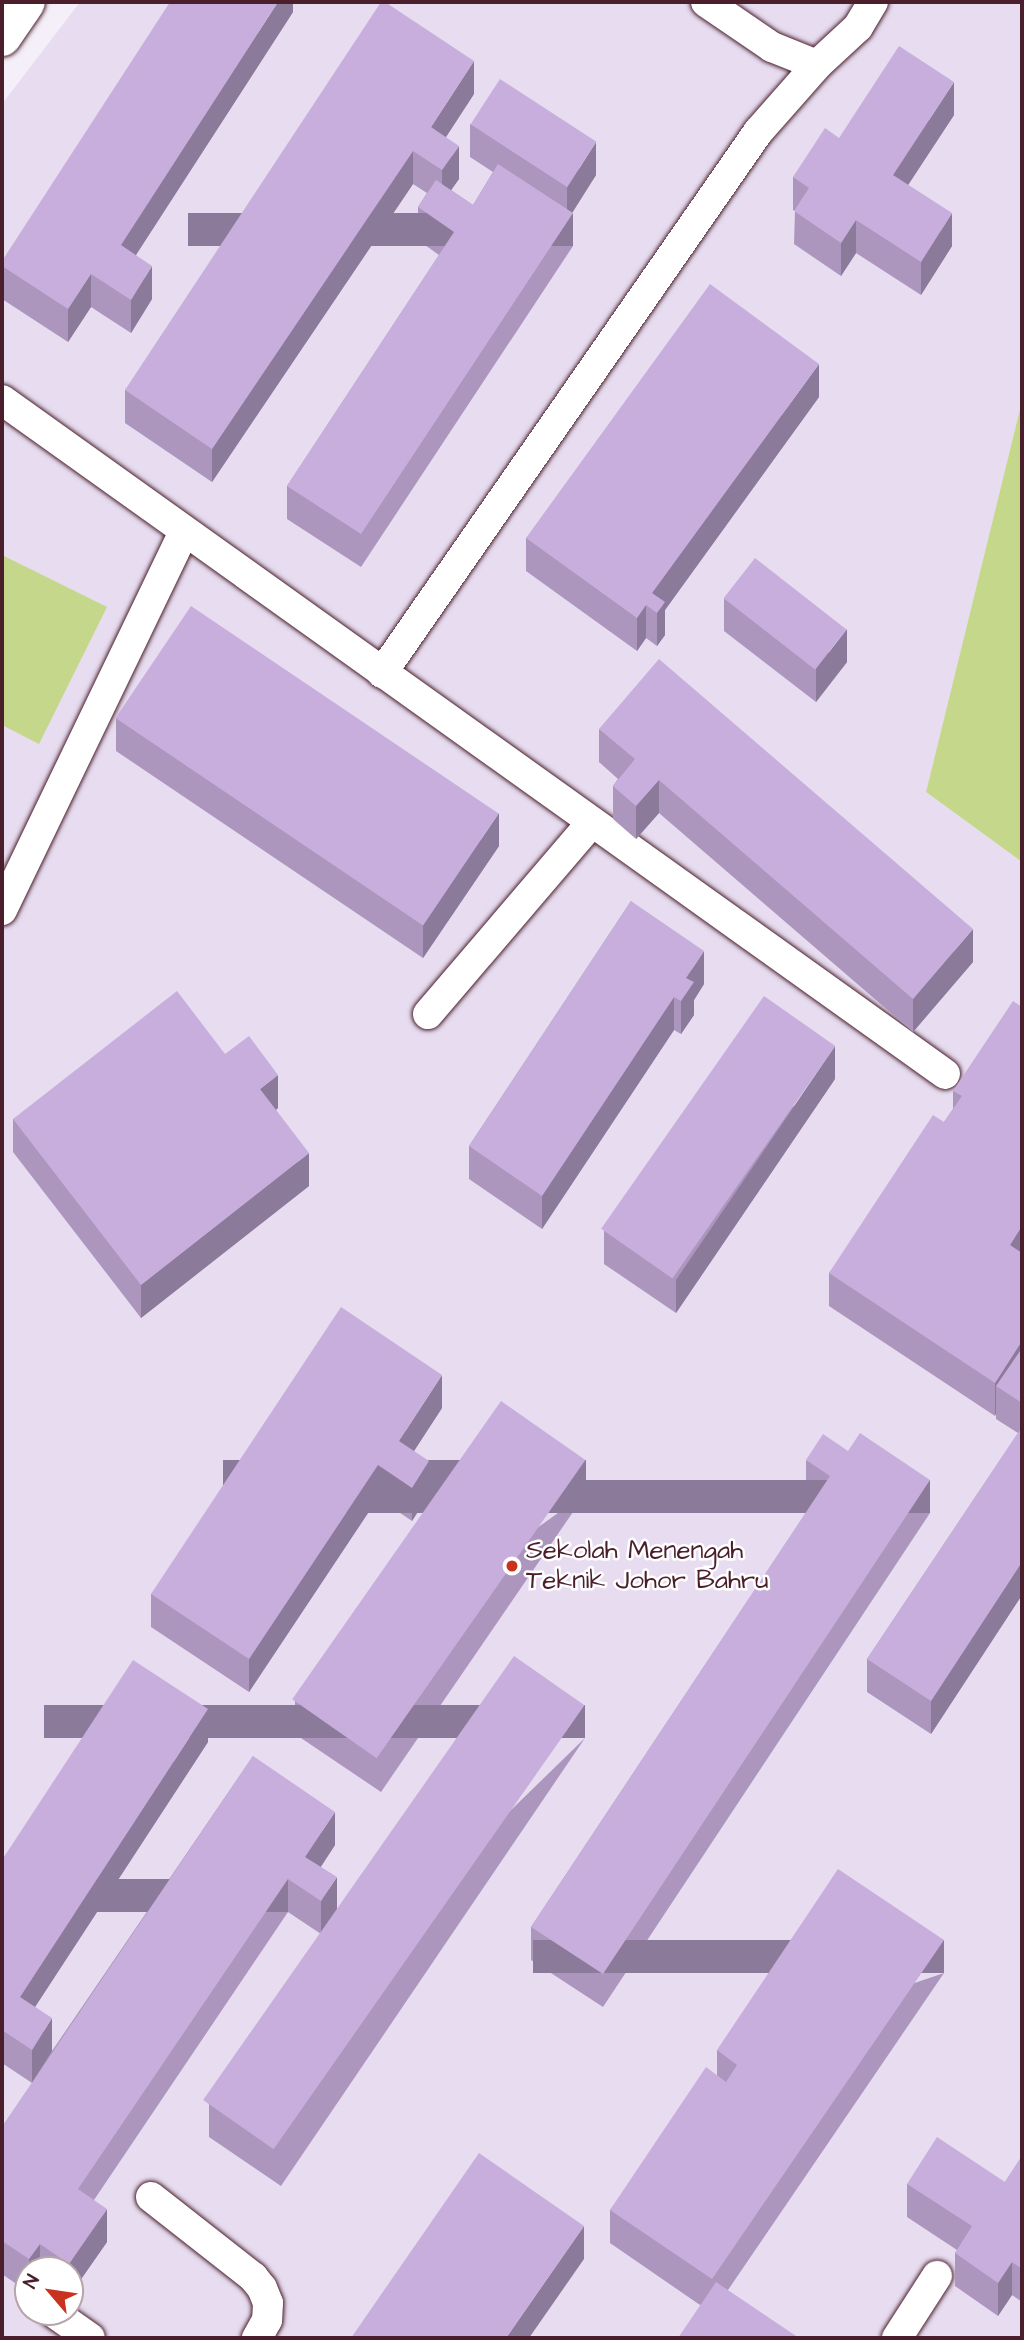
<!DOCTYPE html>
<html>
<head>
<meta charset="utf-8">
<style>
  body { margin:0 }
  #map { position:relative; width:1024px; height:2340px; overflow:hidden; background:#f4eff8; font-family:"Architects Daughter",sans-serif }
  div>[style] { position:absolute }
  .built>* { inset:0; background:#e7dcf0 }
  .green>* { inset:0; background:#c5d78b }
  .roads { filter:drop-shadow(0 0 2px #4a1f2b) drop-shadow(0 0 2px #4a1f2b) }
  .service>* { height:30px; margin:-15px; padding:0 15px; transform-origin:15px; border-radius:15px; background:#fff }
  .tertiary>* { height:38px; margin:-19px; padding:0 19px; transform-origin:19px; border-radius:19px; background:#fff }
  .wall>* { inset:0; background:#ac96bd }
  .shaded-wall>* { inset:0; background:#8c7a9a; transform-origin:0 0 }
  .building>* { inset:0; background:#c8aedc; transform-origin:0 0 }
  .dots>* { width:19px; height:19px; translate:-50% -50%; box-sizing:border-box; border:4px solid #fff; border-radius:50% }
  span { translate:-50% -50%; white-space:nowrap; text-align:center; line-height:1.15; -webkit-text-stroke:5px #fff; paint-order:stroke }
  .poi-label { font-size:26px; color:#4a1f2b }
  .left { translate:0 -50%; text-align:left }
  .frame { position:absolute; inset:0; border:4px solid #4a1f2b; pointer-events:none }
  .north { position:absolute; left:14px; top:2256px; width:70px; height:70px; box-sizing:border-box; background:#fff; border:2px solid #b7a5aa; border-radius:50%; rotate:299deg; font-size:19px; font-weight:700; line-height:28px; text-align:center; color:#4a1f2b }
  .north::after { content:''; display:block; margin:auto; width:24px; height:32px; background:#c8321e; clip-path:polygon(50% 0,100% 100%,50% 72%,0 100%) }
</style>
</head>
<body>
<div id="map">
  <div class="built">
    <i style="clip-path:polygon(evenodd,80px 2px,1022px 2px,1022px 401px,926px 792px,1022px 862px,1022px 2338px,2px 2338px,2px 104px,80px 2px,28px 2270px,70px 2270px,70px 2312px,28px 2312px,28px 2270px)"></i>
  </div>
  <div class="green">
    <i style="clip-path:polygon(1022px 401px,1022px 862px,926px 792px)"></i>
    <i style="clip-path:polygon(2px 555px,107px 607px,39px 744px,2px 725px)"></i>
  </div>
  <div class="roads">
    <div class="service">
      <i style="left:706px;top:2px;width:80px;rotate:34.3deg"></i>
      <i style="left:772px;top:47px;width:48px;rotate:21.8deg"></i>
      <i style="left:817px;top:65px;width:56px;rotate:-42.8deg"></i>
      <i style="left:858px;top:27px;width:29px;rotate:-59deg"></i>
      <i style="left:2px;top:400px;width:1159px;rotate:35.55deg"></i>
      <i style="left:382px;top:673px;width:659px;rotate:-55.2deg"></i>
      <i style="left:758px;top:132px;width:89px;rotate:-48.6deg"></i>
      <i style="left:2px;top:910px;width:420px;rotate:-64.3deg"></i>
      <i style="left:428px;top:1014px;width:251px;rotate:-49.5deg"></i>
      <i style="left:151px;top:2197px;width:130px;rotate:38.1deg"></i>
      <i style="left:253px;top:2277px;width:14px;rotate:51deg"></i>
      <i style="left:262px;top:2288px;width:16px;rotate:68deg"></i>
      <i style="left:268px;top:2303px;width:17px;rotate:93deg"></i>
      <i style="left:267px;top:2320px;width:21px;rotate:119deg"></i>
      <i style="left:53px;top:2312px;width:45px;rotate:35.1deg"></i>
      <i style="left:897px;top:2338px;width:74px;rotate:-57.2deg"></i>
    </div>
    <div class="tertiary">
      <i style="left:2px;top:37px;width:42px;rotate:-55.6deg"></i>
    </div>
  </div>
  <div class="wall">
    <i style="clip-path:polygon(293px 2px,293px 12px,136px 255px,152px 299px,131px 333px,91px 307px,68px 342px,2px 299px,2px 261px)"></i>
    <i style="clip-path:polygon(474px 94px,446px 137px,459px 179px,451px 190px,473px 205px,493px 172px,470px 157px,470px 124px,596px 175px,572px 213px,573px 246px,361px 567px,287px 519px,287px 486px,439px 255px,418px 240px,418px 207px,427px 193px,413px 184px,212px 482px,125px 423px,125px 390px)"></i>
    <i style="clip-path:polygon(954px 115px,908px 185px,952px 246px,921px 295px,856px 253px,841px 276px,794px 244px,795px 211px,793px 210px,793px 177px,839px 138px)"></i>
    <i style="clip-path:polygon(819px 397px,665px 610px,665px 635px,657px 646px,646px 638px,637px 651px,526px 571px,526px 538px)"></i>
    <i style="clip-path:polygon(724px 598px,847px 662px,816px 702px,724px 631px)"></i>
    <i style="clip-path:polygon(116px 718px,499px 846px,423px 958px,116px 751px)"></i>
    <i style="clip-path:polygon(599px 729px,973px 962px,913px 1032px,659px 813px,636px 839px,613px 819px,613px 786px,618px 779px,599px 762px)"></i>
    <i style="clip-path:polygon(631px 901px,704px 984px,694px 1000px,694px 1015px,681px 1034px,674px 1030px,542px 1229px,469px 1179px,469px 1146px)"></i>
    <i style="clip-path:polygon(1022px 1007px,1022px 1595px,931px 1734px,867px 1692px,867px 1659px,1018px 1433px,996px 1419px,996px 1413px,995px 1416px,829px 1306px,829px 1273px,944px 1122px,953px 1109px,953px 1091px)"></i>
    <i style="clip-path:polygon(225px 1054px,278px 1108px,276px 1110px,309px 1186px,141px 1318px,13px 1152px,13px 1119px)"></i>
    <i style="clip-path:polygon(835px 1079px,676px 1313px,604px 1264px,604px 1231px)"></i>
    <i style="clip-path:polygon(442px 1408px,414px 1451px,429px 1494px,412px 1521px,378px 1498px,249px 1692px,151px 1627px,151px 1594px)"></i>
    <i style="clip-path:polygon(806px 1460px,930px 1513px,603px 2007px,531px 1960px,531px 1927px,815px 1499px,806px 1493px)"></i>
    <i style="clip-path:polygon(586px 1493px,381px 1792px,295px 1734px,295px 1701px)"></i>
    <i style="clip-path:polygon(585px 1738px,281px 2186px,209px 2137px,209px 2104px)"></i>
    <i style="clip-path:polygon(208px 1742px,35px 2007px,52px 2051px,253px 1756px,335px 1845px,321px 1867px,337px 1910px,321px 1934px,288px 1912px,94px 2200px,107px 2242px,70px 2295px,70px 2270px,28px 2270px,28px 2292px,2px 2274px,2px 2127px,32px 2083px,2px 2063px,2px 1860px)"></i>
    <i style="clip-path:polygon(944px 1973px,728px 2290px,700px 2305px,610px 2243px,610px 2210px,717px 2075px,717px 2050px)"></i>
    <i style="clip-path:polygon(1022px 2156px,1022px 2302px,1012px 2295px,998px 2316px,955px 2286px,955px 2253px,957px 2250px,907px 2217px,907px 2184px,1005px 2182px)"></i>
  </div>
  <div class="shaded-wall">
    <i style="clip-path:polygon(278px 2px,293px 2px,293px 12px,121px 278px,121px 245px)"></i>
    <i style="clip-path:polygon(474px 61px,474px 94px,431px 160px,431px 127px)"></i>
    <i style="clip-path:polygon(954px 82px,954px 115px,893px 208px,893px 175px)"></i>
    <i style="clip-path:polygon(596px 142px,596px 175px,567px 221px,567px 188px)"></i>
    <i style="clip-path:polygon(459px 146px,459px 179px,442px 203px,442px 170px)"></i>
    <i style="clip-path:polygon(413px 151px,413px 184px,212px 482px,212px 449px)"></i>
    <i style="left:573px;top:213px;width:33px;height:385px;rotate:90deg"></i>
    <i style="clip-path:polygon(952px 213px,952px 246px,921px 295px,921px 262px)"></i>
    <i style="clip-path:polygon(856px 220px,856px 253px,841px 276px,841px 243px)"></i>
    <i style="clip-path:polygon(152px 266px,152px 299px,131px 333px,131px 300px)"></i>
    <i style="clip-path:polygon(91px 274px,91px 307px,68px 342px,68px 309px)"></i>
    <i style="clip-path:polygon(819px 364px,819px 397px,665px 610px,665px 635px,657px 646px,657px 613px,652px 593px)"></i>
    <i style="clip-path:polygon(646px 605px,646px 638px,637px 651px,637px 618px)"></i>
    <i style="clip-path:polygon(847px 629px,847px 662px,816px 702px,816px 669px)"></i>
    <i style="clip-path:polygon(659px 780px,659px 813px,636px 839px,636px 806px)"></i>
    <i style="clip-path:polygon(499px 813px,499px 846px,423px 958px,423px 925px)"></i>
    <i style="clip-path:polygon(973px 929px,973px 962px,913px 1032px,913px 999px)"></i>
    <i style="clip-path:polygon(704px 951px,704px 984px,694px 1000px,694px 1015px,681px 1034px,681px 1001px,686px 978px)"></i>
    <i style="clip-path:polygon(674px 997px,674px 1030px,542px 1229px,542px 1196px)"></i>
    <i style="clip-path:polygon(835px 1046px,835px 1079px,676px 1313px,676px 1280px)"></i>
    <i style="clip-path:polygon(278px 1075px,278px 1108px,260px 1122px,260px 1089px)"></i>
    <i style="clip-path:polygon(309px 1153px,309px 1186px,141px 1318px,141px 1285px)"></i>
    <i style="clip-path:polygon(1022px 1226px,1022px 1259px,1010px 1245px)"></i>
    <i style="clip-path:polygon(1022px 1341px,1022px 1374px,996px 1386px,996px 1413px,995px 1416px,995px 1383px)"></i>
    <i style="clip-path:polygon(442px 1375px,442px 1408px,399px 1474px,399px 1441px)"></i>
    <i style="left:586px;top:1460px;width:33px;height:363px;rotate:90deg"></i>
    <i style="clip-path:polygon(429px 1461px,429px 1494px,412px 1521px,412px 1488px)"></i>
    <i style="clip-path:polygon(378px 1465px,378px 1498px,249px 1692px,249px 1659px)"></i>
    <i style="left:930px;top:1480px;width:33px;height:592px;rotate:90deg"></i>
    <i style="clip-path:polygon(1022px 1562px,1022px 1595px,931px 1734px,931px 1701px)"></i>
    <i style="left:585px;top:1705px;width:33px;height:541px;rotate:90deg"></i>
    <i style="clip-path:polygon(208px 1709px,208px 1742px,20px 2030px,20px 1997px)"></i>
    <i style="clip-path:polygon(335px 1812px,335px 1845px,305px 1890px,305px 1857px)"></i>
    <i style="clip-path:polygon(337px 1877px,337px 1910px,321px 1934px,321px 1901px)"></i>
    <i style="left:288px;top:1879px;width:33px;height:374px;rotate:90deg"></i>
    <i style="left:944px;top:1940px;width:33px;height:411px;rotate:90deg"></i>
    <i style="clip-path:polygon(52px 2018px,52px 2051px,32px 2083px,32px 2050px)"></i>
    <i style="clip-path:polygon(107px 2209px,107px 2242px,70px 2295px,70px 2270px,69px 2270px,69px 2264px)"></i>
    <i style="clip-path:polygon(584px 2226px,584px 2259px,529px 2338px,506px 2338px)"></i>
    <i style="clip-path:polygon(40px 2244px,40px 2270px,29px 2270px,29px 2259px)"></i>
    <i style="clip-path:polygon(1012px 2262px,1012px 2295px,998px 2316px,998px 2283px)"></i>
  </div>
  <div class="building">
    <i style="clip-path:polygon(170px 2px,278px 2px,121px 245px,152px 266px,131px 300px,91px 274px,68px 309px,2px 266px,2px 261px)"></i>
    <i style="clip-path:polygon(381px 2px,385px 2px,474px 61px,431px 127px,459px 146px,442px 170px,413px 151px,212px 449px,125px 390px)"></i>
    <i style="clip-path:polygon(899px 46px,954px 82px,893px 175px,952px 213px,921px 262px,856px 220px,841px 243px,794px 211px,809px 188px,793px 177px,825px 128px,839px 138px)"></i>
    <i style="left:500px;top:79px;width:115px;height:54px;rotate:33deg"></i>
    <i style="clip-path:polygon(498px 164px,573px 213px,361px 534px,287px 486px,454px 232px,418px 207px,436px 180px,473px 205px)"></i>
    <i style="clip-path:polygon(710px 284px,819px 364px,652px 593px,665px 602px,657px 613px,646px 605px,637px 618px,526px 538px)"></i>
    <i style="left:755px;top:558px;width:116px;height:51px;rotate:38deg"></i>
    <i style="left:191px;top:606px;width:371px;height:135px;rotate:34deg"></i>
    <i style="clip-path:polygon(659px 659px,973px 929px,913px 999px,659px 780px,636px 806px,613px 786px,635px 759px,599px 729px)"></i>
    <i style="clip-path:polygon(631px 901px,704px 951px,686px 978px,694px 982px,681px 1001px,674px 997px,542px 1196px,469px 1146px)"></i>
    <i style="clip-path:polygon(177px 991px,225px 1054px,249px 1036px,278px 1075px,260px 1089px,309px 1153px,141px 1285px,13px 1119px)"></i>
    <i style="left:764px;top:996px;width:87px;height:284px;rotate:35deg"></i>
    <i style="clip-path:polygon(1013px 1001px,1022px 1007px,1022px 1226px,1010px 1245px,1022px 1253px,1022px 1341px,995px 1383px,829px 1273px,933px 1115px,944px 1122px,962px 1096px,953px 1091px)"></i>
    <i style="clip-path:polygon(341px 1307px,442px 1375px,399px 1441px,429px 1461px,412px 1488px,378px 1465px,249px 1659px,151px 1594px)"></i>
    <i style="clip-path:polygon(1020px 1351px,1022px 1353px,1022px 1403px,996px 1386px)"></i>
    <i style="left:501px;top:1401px;width:103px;height:364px;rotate:35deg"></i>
    <i style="clip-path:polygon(1022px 1427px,1022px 1562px,931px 1701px,867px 1659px)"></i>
    <i style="clip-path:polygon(860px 1433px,930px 1480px,603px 1974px,531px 1927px,830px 1476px,806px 1460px,823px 1434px,848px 1451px)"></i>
    <i style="left:514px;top:1656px;width:86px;height:542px;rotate:35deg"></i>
    <i style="clip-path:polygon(133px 1660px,208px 1709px,20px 1997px,52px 2018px,32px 2050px,2px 2030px,2px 1860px)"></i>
    <i style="clip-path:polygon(253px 1756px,335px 1812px,305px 1857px,337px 1877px,321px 1901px,288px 1879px,78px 2189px,107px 2209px,69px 2264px,40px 2244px,29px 2259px,2px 2241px,2px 2127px)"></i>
    <i style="clip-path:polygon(838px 1869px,944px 1940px,712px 2279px,610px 2210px,706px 2067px,726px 2082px,737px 2065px,717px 2050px)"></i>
    <i style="clip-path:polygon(937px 2137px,1005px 2182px,1022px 2156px,1022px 2269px,1012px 2262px,998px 2283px,955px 2253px,972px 2226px,907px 2184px)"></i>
    <i style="clip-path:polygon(479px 2153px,584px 2226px,506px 2338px,351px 2338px)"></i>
    <i style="clip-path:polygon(716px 2282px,799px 2338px,678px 2338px)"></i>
  </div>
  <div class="dots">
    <i style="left:512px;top:1566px;background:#c8321e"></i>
  </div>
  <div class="poi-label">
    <span class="left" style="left:526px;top:1566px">Sekolah Menengah<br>Teknik Johor Bahru</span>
  </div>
  <div class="frame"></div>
  <div class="north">N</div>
</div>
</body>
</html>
